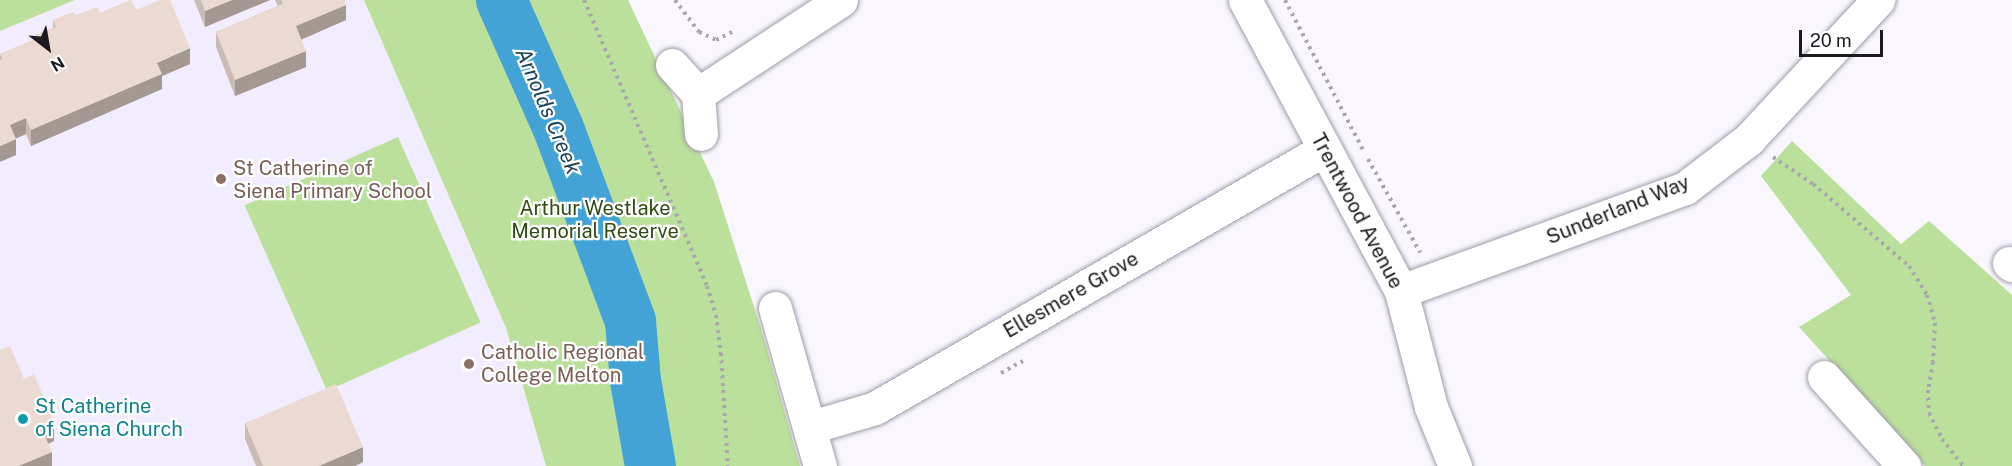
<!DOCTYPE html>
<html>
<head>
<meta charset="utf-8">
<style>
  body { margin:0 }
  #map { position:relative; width:2012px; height:466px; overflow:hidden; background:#f9f7fd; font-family:"Public Sans",sans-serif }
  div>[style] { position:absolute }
  .built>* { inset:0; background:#f2ecff }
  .green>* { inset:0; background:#bbe09b; transform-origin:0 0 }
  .river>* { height:51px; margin:-25.5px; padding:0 25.5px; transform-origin:25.5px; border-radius:25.5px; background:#43a3d7 }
  .path>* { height:4px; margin-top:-2px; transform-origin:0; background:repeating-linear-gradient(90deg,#a9a7ad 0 3px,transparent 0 7.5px) }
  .roads { filter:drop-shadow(0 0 2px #a09baa) drop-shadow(0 0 2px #a09baa) }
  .minor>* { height:33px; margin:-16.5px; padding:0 16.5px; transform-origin:16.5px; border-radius:16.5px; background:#fff }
  .wall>* { inset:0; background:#cabbb4 }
  .shaded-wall>* { inset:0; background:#a49992 }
  .building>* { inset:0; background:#ebdad1 }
  .dots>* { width:16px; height:16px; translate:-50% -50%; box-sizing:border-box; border:3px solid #fff; border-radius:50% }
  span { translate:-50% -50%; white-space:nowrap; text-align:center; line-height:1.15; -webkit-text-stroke:4.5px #fff; paint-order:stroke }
  .education-label { font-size:20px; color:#785e54 }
  .left { translate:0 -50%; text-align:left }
  .park-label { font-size:20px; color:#304b11 }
  .street-label { font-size:20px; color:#1c1a1f }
  .culture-label { font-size:20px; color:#0d838f }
  .water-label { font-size:21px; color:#173f55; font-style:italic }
  .north { position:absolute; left:18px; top:18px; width:60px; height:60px; -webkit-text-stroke:4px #fff; paint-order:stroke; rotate:149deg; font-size:16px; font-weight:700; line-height:24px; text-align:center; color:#1c1a1f }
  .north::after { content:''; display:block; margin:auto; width:21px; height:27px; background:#1c1a1f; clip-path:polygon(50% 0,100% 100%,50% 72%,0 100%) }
  .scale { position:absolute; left:1799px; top:30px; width:84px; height:27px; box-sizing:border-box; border:3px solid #1c1a1f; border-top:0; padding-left:8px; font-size:18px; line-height:21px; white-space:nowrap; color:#1c1a1f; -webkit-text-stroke:4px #fff; paint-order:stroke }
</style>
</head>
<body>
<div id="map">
  <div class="built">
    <i style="clip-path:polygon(75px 0,364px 0,506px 328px,546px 466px,0 466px,0 31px)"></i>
  </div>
  <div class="green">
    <i style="clip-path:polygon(0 0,75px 0,0 31px)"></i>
    <i style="clip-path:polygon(364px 0,628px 0,714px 182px,763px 335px,800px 466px,546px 466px,506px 328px)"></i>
    <i style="left:398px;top:137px;width:203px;height:168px;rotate:66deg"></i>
    <i style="clip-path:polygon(1792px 141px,1901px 244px,1929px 221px,2012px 295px,2012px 466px,1925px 466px,1799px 327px,1851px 295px,1761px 176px)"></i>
  </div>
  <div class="river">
    <i style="left:501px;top:0;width:140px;rotate:66deg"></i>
    <i style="left:558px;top:128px;width:206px;rotate:69.5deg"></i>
    <i style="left:630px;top:321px;width:59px;rotate:85.2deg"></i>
    <i style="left:635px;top:380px;width:87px;rotate:80.1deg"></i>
  </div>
  <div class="path">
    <i style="left:584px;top:0;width:311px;rotate:66.7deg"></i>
    <i style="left:707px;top:286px;width:30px;rotate:73deg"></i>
    <i style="left:716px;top:315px;width:38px;rotate:83deg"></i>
    <i style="left:721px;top:353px;width:113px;rotate:86.5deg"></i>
    <i style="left:675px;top:0;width:40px;rotate:53deg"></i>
    <i style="left:699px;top:32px;width:19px;rotate:25deg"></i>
    <i style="left:716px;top:40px;width:20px;rotate:-27deg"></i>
    <i style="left:1285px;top:0;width:169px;rotate:62.5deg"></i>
    <i style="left:1773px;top:157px;width:48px;rotate:34deg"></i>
    <i style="left:1813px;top:184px;width:126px;rotate:40.5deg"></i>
    <i style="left:1909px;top:266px;width:34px;rotate:58deg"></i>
    <i style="left:1927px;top:295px;width:29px;rotate:74deg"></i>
    <i style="left:1935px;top:323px;width:39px;rotate:93deg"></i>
    <i style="left:1933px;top:362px;width:28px;rotate:100deg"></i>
    <i style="left:1928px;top:390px;width:23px;rotate:88deg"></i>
    <i style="left:1929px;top:413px;width:29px;rotate:63deg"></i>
    <i style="left:1942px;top:439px;width:34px;rotate:52deg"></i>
    <i style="left:1368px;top:159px;width:107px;rotate:60.8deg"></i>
    <i style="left:1001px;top:373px;width:25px;rotate:-29deg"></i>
  </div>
  <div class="roads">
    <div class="minor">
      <i style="left:1245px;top:0;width:330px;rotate:61.8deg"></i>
      <i style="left:1401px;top:291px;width:120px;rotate:75.5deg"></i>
      <i style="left:1431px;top:407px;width:64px;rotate:67.9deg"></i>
      <i style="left:672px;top:65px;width:39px;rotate:48deg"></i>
      <i style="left:698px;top:94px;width:40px;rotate:85.7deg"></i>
      <i style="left:698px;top:94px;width:171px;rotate:-33.3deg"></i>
      <i style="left:2009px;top:263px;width:4px;rotate:34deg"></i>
      <i style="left:1401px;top:291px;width:302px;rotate:-19.9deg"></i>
      <i style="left:1685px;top:188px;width:81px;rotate:-37.4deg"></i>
      <i style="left:1749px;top:139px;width:190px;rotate:-47.1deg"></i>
      <i style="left:775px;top:308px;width:164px;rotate:74.1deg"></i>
      <i style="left:1824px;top:377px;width:120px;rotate:48deg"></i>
      <i style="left:811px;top:427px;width:67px;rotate:-16.5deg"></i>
      <i style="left:875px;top:408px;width:519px;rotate:-29.92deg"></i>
    </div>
  </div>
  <div class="wall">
    <i style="clip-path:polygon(194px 0,270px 0,205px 27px)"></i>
    <i style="clip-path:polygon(275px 0,344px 0,346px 20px,301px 39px,306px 67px,235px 96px,216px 47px,216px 32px,278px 6px)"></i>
    <i style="clip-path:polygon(136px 10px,190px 64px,162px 76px,162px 89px,31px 146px,26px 134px,15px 139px,16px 155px,0 60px,0 54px,36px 39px,36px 35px,53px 28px,53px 20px,76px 15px)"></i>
    <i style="clip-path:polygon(245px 423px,363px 462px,355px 466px,256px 466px,245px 439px)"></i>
  </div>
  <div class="shaded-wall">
    <i style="clip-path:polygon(232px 0,270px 0,205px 27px,205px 11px)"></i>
    <i style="clip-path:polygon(346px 5px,346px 20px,296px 42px,296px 26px)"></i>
    <i style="clip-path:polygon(190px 48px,190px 64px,162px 76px,162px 89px,31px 146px,31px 130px,157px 63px)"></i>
    <i style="clip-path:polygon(306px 51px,306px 67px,235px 96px,235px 80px)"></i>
    <i style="clip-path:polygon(26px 118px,26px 134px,10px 141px,10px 125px)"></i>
    <i style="clip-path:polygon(16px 139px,16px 155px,0 162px,0 146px)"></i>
    <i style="clip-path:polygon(54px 423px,54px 441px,42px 447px,42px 429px)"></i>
    <i style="clip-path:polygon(363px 447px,363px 462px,355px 466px,319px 466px)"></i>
    <i style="clip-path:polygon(52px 452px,52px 466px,18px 466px)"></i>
  </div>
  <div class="building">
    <i style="clip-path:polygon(130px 0,131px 0,136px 10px,160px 0,170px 0,190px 48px,157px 63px,162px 74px,31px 130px,26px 118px,10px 125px,16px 139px,0 146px,0 60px,2px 59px,0 54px,38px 38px,36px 35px,56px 27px,53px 20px,73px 12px,76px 15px,97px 7px,100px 13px)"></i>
    <i style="clip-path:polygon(201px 0,232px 0,205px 11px)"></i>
    <i style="clip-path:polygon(281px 0,344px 0,346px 5px,296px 26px,306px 51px,235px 80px,216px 32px,283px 4px)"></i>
    <i style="clip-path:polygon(10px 346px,24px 379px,34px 374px,54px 423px,42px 429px,52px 452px,18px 466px,0 466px,0 350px)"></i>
    <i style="clip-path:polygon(336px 384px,363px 447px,319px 466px,263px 466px,245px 423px)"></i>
  </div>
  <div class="dots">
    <i style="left:221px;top:179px;background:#8d6e63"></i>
    <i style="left:469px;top:364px;background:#8d6e63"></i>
    <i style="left:23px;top:419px;background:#0f9aa8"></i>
  </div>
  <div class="education-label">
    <span class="left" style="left:233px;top:180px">St Catherine of<br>Siena Primary School</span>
    <span class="left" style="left:481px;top:364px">Catholic Regional<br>College Melton</span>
  </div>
  <div class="park-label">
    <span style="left:595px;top:220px">Arthur Westlake<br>Memorial Reserve</span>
  </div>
  <div class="street-label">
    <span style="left:1618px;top:210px;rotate:-22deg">Sunderland Way</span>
    <span style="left:1357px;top:211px;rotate:62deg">Trentwood Avenue</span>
    <span style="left:1071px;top:295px;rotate:-30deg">Ellesmere Grove</span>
  </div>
  <div class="culture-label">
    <span class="left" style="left:35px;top:418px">St Catherine<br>of Siena Church</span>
  </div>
  <div class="water-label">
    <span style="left:548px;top:111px;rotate:67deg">Arnolds Creek</span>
  </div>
  <div class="north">N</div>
  <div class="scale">20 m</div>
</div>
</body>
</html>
